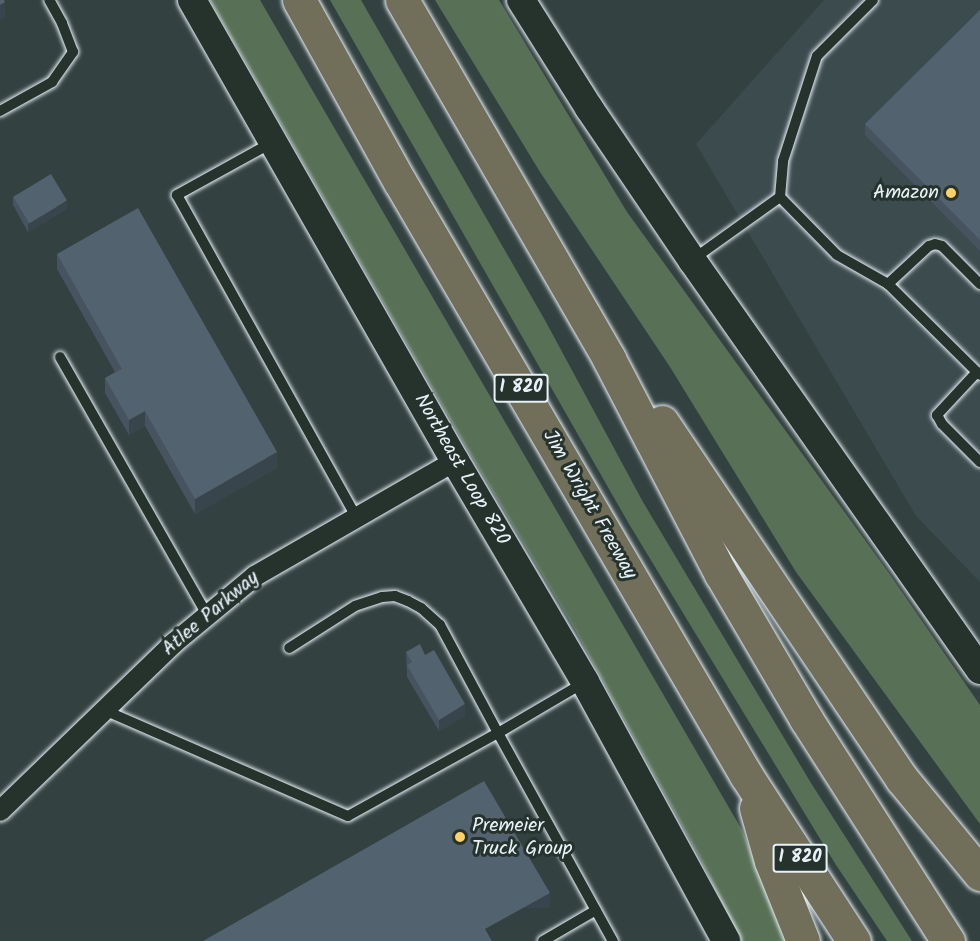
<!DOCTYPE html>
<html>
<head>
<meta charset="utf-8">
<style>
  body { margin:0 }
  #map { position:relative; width:980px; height:941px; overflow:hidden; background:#334140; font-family:Kalam,sans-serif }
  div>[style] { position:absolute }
  .built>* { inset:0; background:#3c4b4e }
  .green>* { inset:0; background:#587055 }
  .roads { filter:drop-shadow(0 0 2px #e8f1f8) drop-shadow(0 0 2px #e8f1f8) }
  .service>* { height:10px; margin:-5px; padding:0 5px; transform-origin:5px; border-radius:5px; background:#26332d }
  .minor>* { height:20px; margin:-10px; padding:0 10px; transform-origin:10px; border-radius:10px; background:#26332d }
  .secondary>* { height:28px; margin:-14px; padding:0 14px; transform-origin:14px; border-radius:14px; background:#26332d }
  .motorway>* { height:33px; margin:-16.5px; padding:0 16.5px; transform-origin:16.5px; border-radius:16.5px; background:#716e59 }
  .wall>* { inset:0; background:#47545f }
  .shaded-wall>* { inset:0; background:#39454d; transform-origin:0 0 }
  .building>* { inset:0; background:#52626e; transform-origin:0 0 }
  .dots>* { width:16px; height:16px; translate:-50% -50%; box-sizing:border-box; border:3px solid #26332d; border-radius:50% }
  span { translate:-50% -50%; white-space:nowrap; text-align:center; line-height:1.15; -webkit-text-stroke:6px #26332d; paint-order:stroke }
  .shield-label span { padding:2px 4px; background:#26332d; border:2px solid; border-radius:4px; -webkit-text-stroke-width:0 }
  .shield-label { font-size:18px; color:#e8f1f8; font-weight:700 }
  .poi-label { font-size:20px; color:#e8f1f8 }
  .right { translate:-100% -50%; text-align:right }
  .left { translate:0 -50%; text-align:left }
  .street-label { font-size:20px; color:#e8f1f8 }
</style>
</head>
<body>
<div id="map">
  <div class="built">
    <i style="clip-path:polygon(824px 0,980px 0,980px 582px,916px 516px,696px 144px)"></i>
  </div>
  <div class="green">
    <i style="clip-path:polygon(210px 0,260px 0,742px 830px,787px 941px,741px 941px,700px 858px,574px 628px,465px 445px)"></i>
    <i style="clip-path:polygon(330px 0,361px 0,546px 322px,643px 502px,811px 783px,912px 941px,887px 941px,836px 865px,629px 524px)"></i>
    <i style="clip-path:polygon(435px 0,499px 0,627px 212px,888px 572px,980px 705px,980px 824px,796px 572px,670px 367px,540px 172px)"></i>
  </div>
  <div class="roads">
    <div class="service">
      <i style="left:0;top:111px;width:60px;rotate:-29.1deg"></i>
      <i style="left:52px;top:82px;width:37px;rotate:-55deg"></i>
      <i style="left:73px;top:52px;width:31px;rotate:-111deg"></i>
      <i style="left:62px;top:23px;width:26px;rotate:-119deg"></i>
      <i style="left:273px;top:142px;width:110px;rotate:151.1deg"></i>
      <i style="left:177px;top:195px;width:368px;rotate:60.9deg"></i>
      <i style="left:780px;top:197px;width:36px;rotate:-85deg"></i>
      <i style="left:783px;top:161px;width:110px;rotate:-72.1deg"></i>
      <i style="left:817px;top:56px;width:79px;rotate:-45deg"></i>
      <i style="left:692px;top:260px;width:108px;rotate:-35.6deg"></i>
      <i style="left:780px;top:197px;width:81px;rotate:45.5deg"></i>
      <i style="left:837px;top:255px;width:59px;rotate:29.6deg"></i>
      <i style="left:888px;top:284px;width:129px;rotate:44.7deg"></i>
      <i style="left:888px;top:284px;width:56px;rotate:-42.8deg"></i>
      <i style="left:929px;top:246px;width:6px;rotate:-18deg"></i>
      <i style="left:935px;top:244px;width:7px;rotate:16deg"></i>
      <i style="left:942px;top:246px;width:54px;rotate:45deg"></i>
      <i style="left:60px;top:357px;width:297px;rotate:60.3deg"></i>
      <i style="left:977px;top:372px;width:59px;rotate:132.9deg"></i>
      <i style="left:937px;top:415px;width:10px;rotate:61deg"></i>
      <i style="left:942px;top:424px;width:54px;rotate:45deg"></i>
      <i style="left:585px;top:682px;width:101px;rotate:149.6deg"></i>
      <i style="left:498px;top:733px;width:238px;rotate:61.1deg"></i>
      <i style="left:104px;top:710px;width:266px;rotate:23.5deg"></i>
      <i style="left:348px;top:816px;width:171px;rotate:-29deg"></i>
      <i style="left:498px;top:733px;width:123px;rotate:-118.2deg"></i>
      <i style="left:440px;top:625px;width:25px;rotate:-138deg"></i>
      <i style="left:421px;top:608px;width:15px;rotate:-152deg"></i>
      <i style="left:408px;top:601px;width:14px;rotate:-159deg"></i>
      <i style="left:395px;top:596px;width:13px;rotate:176deg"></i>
      <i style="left:382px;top:597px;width:28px;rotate:162deg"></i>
      <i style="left:355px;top:606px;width:78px;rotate:147.5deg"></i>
      <i style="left:543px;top:941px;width:61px;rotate:-30.3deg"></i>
    </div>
    <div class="minor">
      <i style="left:0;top:811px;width:242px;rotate:-44deg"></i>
      <i style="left:174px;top:643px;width:105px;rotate:-39.6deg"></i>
      <i style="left:255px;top:576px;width:231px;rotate:-29.9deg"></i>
    </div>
    <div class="secondary">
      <i style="left:192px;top:0;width:531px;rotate:60.3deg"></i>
      <i style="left:455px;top:461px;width:256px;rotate:59.5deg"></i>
      <i style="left:585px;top:682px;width:295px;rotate:61.4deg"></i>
      <i style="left:521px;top:0;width:128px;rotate:57.8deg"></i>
      <i style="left:589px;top:108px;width:184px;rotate:55.9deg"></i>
      <i style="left:692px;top:260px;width:501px;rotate:54.91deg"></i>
    </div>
    <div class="motorway">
      <i style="left:299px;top:0;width:208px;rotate:61deg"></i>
      <i style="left:400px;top:182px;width:687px;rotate:59.74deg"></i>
      <i style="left:746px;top:775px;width:198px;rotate:57deg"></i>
      <i style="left:402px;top:0;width:414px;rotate:60deg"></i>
      <i style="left:609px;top:359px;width:242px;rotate:62.5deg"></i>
      <i style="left:721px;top:574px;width:168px;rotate:59.6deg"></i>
      <i style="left:806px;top:719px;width:264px;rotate:57.4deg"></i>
      <i style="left:662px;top:422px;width:430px;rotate:56.1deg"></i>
      <i style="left:902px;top:779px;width:123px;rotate:50.6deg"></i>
      <i style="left:756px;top:808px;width:55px;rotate:74.2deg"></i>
      <i style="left:771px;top:861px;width:86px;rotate:68.2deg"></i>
    </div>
  </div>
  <div class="wall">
    <i style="clip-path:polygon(980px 10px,980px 251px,865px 135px,865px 124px)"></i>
    <i style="clip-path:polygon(13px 197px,67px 209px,28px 232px,13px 205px)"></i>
    <i style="clip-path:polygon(57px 254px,277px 468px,195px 514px,145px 426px,129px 435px,105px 393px,105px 378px,115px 372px,57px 269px)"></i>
    <i style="clip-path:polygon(406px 652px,425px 655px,465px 716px,439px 731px,407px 677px)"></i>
  </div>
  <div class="shaded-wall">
    <i style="clip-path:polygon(5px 2px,5px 17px,0 20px,0 5px)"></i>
    <i style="clip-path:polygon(67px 201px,67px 209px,28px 232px,28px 224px)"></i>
    <i style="clip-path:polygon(145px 411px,145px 426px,129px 435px,129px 420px)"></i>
    <i style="clip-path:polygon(277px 452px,277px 468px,195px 514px,195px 499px)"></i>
    <i style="clip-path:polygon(465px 704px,465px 716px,439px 731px,439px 720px)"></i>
    <i style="left:550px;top:893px;width:15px;height:74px;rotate:90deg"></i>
  </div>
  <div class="building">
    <i style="clip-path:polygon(0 0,4px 0,5px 2px,0 5px)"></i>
    <i style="clip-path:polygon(980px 10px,980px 240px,865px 124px)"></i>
    <i style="left:51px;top:174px;width:31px;height:44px;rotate:59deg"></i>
    <i style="clip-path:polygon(138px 208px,277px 452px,195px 499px,145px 411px,129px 420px,105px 378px,122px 369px,57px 254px)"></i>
    <i style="clip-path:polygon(420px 644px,425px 655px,434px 650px,465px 704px,439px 720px,407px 665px,412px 662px,406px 652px)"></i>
    <i style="clip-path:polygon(484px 781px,550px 893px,485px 929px,492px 941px,203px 941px)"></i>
  </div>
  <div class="dots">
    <i style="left:951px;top:193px;background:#ffd166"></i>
    <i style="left:460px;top:837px;background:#ffd166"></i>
  </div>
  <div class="shield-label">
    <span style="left:521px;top:388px">I 820</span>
    <span style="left:800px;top:858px">I 820</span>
  </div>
  <div class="poi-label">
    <span class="right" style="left:939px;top:193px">Amazon</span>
    <span class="left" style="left:472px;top:838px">Premeier<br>Truck Group</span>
  </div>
  <div class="street-label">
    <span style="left:461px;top:470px;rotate:60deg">Northeast Loop 820</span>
    <span style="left:589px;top:505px;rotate:60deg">Jim Wright Freeway</span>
    <span style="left:211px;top:614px;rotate:-40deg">Atlee Parkway</span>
  </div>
</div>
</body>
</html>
